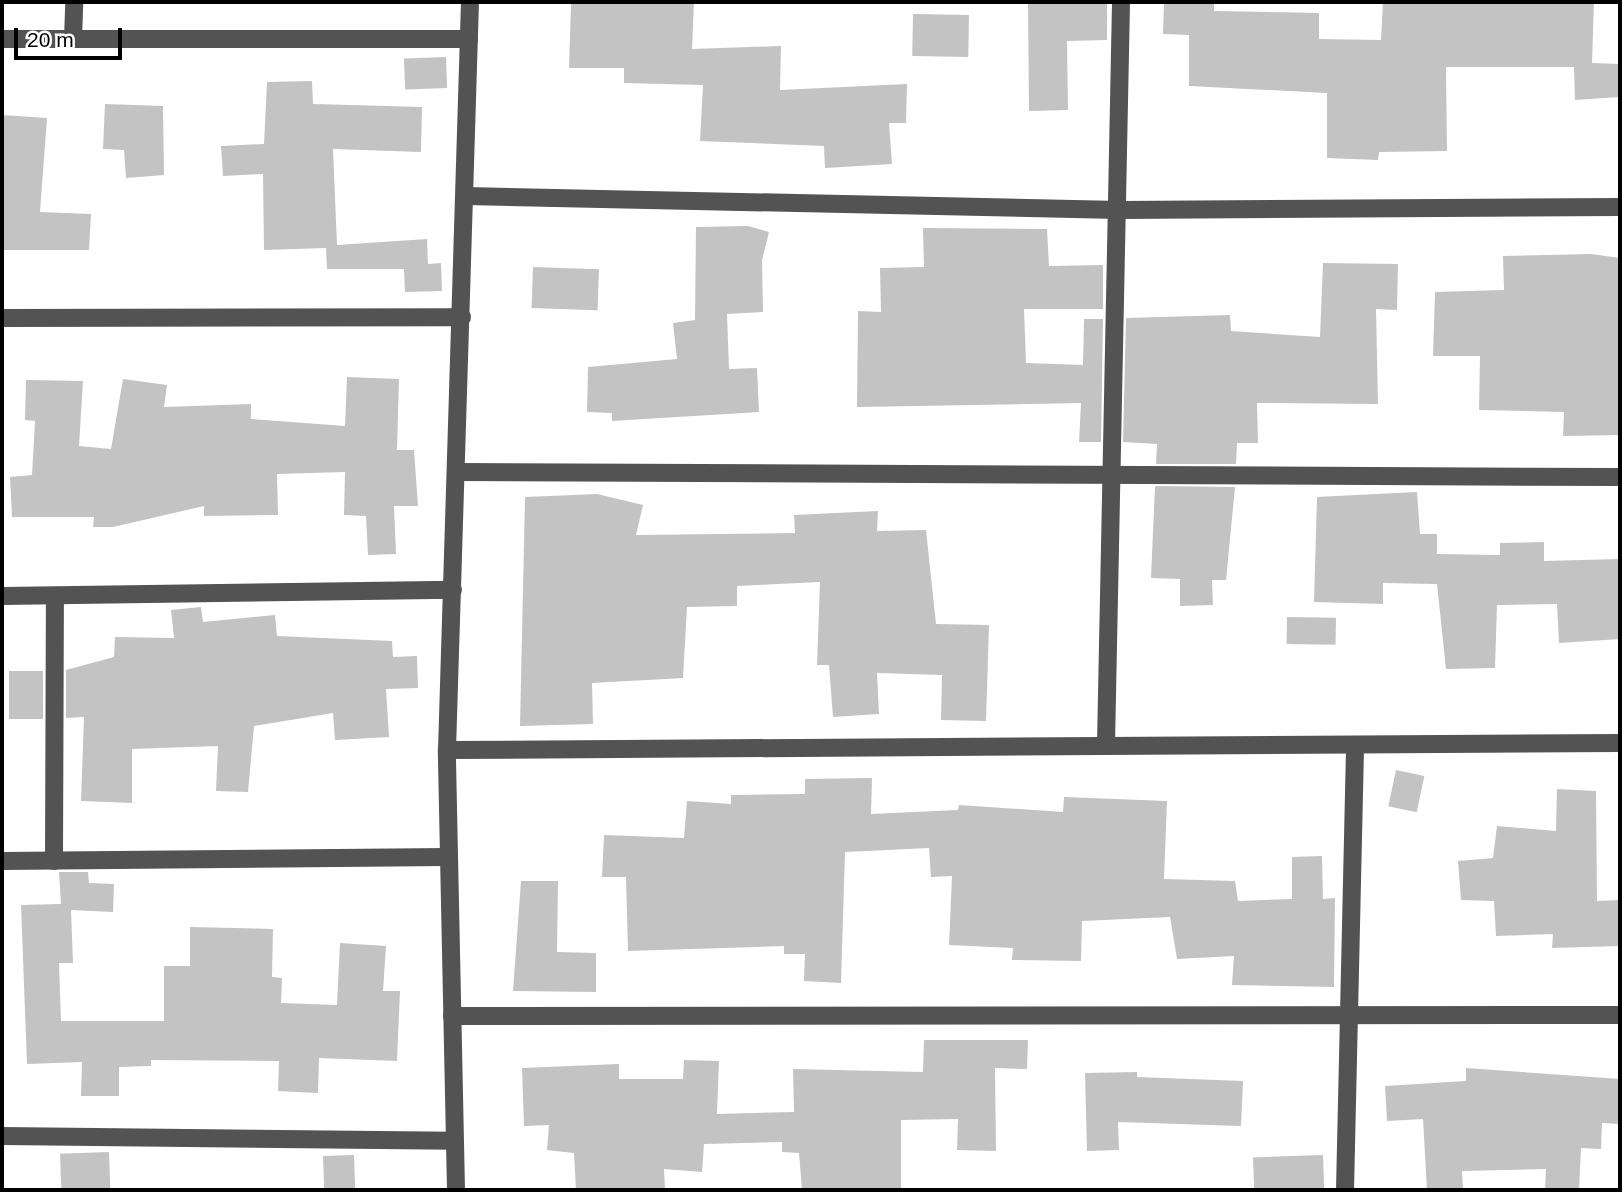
<!DOCTYPE html>
<html>
<head>
<meta charset="utf-8">
<style>
  body { margin:0 }
  #map { position:relative; width:1622px; height:1192px; overflow:hidden; background:#fff; font-family:Helvetica,sans-serif }
  div>[style] { position:absolute }
  .building>* { inset:0; background:#c3c3c3; transform-origin:0 0 }
  .minor>* { height:18px; margin:-9px; padding:0 9px; transform-origin:9px; border-radius:9px; background:#535353 }
  span { translate:-50% -50%; white-space:nowrap; text-align:center; line-height:1.15; -webkit-text-stroke:5px #fff; paint-order:stroke }
  .frame { position:absolute; inset:0; border:4px solid #000; pointer-events:none }
  .scale { position:absolute; left:14px; top:28px; width:108px; height:32px; box-sizing:border-box; border:4px solid #000; border-top:0; padding-left:9px; font-size:21px; line-height:24px; white-space:nowrap; color:#000; -webkit-text-stroke:5px #fff; paint-order:stroke }
</style>
</head>
<body>
<div id="map">
  <div class="building">
    <i style="clip-path:polygon(645px 2px,694px 2px,692px 49px,781px 46px,780px 90px,907px 84px,906px 123px,889px 123px,892px 164px,825px 168px,824px 146px,700px 141px,703px 85px,624px 83px,624px 68px,569px 68px,571px 4px)"></i>
    <i style="clip-path:polygon(1028px 2px,1107px 2px,1107px 40px,1067px 41px,1068px 110px,1029px 111px)"></i>
    <i style="clip-path:polygon(1164px 2px,1214px 2px,1214px 11px,1319px 13px,1319px 39px,1381px 40px,1383px 2px,1594px 2px,1592px 63px,1620px 64px,1620px 97px,1575px 100px,1574px 67px,1446px 67px,1447px 151px,1379px 152px,1378px 160px,1327px 158px,1327px 93px,1189px 86px,1189px 35px,1163px 34px)"></i>
    <i style="left:913px;top:14px;width:56px;height:42px;rotate:1deg"></i>
    <i style="left:446px;top:57px;width:31px;height:42px;rotate:88deg"></i>
    <i style="clip-path:polygon(312px 81px,313px 104px,422px 107px,421px 152px,333px 149px,337px 245px,427px 239px,428px 264px,441px 263px,442px 291px,405px 292px,404px 269px,327px 269px,326px 248px,264px 250px,263px 174px,223px 176px,221px 146px,264px 144px,267px 82px)"></i>
    <i style="clip-path:polygon(105px 104px,163px 106px,164px 175px,126px 178px,124px 150px,103px 149px)"></i>
    <i style="clip-path:polygon(2px 115px,47px 118px,40px 212px,91px 214px,89px 250px,2px 250px)"></i>
    <i style="clip-path:polygon(748px 226px,769px 232px,762px 260px,763px 312px,727px 314px,729px 369px,757px 368px,759px 412px,612px 421px,612px 413px,587px 412px,588px 367px,677px 359px,673px 323px,695px 320px,696px 227px)"></i>
    <i style="clip-path:polygon(923px 228px,1047px 229px,1049px 266px,1103px 265px,1103px 309px,1024px 309px,1026px 363px,1083px 365px,1084px 319px,1103px 319px,1101px 442px,1079px 442px,1081px 403px,857px 407px,858px 311px,881px 312px,880px 268px,924px 267px)"></i>
    <i style="clip-path:polygon(1591px 254px,1620px 258px,1620px 435px,1563px 436px,1564px 412px,1479px 410px,1480px 356px,1433px 356px,1435px 292px,1504px 290px,1503px 256px)"></i>
    <i style="clip-path:polygon(1323px 263px,1398px 264px,1397px 310px,1376px 309px,1378px 404px,1257px 403px,1258px 443px,1237px 443px,1236px 464px,1156px 464px,1157px 444px,1123px 442px,1126px 318px,1230px 315px,1231px 331px,1320px 337px)"></i>
    <i style="left:533px;top:267px;width:66px;height:41px;rotate:2deg"></i>
    <i style="clip-path:polygon(347px 377px,399px 379px,397px 450px,414px 450px,418px 506px,394px 506px,396px 554px,368px 555px,366px 516px,344px 515px,345px 472px,277px 474px,278px 515px,204px 516px,204px 506px,113px 527px,93px 527px,94px 517px,12px 517px,10px 477px,32px 475px,35px 421px,25px 420px,26px 380px,83px 381px,79px 446px,111px 449px,123px 379px,167px 385px,164px 407px,251px 404px,251px 419px,345px 426px)"></i>
    <i style="clip-path:polygon(1155px 486px,1235px 487px,1226px 580px,1212px 580px,1213px 605px,1180px 606px,1180px 579px,1151px 578px)"></i>
    <i style="clip-path:polygon(1417px 492px,1420px 534px,1437px 534px,1437px 554px,1500px 555px,1500px 543px,1544px 542px,1544px 561px,1620px 559px,1620px 639px,1559px 643px,1557px 604px,1497px 605px,1495px 668px,1446px 669px,1437px 584px,1383px 583px,1383px 604px,1314px 602px,1317px 497px)"></i>
    <i style="clip-path:polygon(597px 494px,643px 505px,636px 535px,795px 533px,794px 515px,878px 511px,877px 531px,926px 530px,936px 624px,989px 625px,986px 721px,941px 720px,942px 675px,877px 673px,879px 714px,833px 717px,829px 665px,817px 665px,820px 582px,737px 586px,737px 606px,687px 607px,683px 678px,592px 683px,593px 724px,520px 726px,525px 497px)"></i>
    <i style="clip-path:polygon(201px 607px,203px 622px,275px 615px,277px 636px,392px 641px,393px 657px,417px 656px,418px 688px,386px 689px,389px 737px,335px 740px,333px 713px,254px 726px,248px 792px,216px 791px,218px 746px,132px 749px,132px 803px,81px 801px,84px 717px,66px 718px,66px 670px,114px 657px,115px 637px,174px 638px,171px 610px)"></i>
    <i style="left:1287px;top:617px;width:49px;height:27px;rotate:1deg"></i>
    <i style="left:43px;top:671px;width:48px;height:34px;rotate:90deg"></i>
    <i style="left:1396px;top:770px;width:29px;height:37px;rotate:12deg"></i>
    <i style="clip-path:polygon(872px 778px,871px 814px,958px 810px,959px 805px,1063px 812px,1064px 797px,1167px 801px,1164px 879px,1235px 881px,1238px 901px,1292px 899px,1292px 857px,1322px 856px,1323px 899px,1335px 898px,1334px 987px,1232px 985px,1234px 956px,1177px 959px,1170px 917px,1082px 921px,1081px 961px,1012px 960px,1013px 948px,949px 945px,952px 876px,931px 877px,929px 848px,845px 852px,841px 983px,804px 981px,805px 954px,784px 954px,784px 946px,628px 951px,626px 877px,602px 877px,604px 835px,684px 838px,687px 801px,731px 804px,731px 795px,805px 794px,805px 779px)"></i>
    <i style="clip-path:polygon(1557px 789px,1596px 791px,1597px 901px,1620px 900px,1620px 946px,1552px 948px,1553px 934px,1496px 936px,1494px 901px,1461px 900px,1458px 861px,1493px 858px,1497px 826px,1556px 831px)"></i>
    <i style="clip-path:polygon(59px 872px,88px 872px,89px 883px,114px 884px,113px 912px,71px 910px,73px 963px,59px 963px,61px 1021px,164px 1021px,164px 966px,190px 966px,190px 927px,273px 929px,272px 977px,282px 978px,281px 1003px,337px 1005px,340px 943px,386px 946px,383px 991px,400px 991px,397px 1061px,319px 1058px,318px 1093px,278px 1091px,279px 1061px,151px 1060px,151px 1066px,119px 1067px,119px 1096px,81px 1096px,82px 1062px,27px 1064px,21px 905px,61px 904px)"></i>
    <i style="clip-path:polygon(521px 881px,558px 881px,557px 952px,596px 953px,596px 992px,513px 991px)"></i>
    <i style="clip-path:polygon(924px 1040px,1028px 1040px,1027px 1069px,995px 1068px,996px 1151px,957px 1150px,958px 1119px,901px 1120px,901px 1190px,802px 1190px,799px 1153px,782px 1152px,782px 1142px,704px 1144px,702px 1172px,664px 1169px,665px 1190px,576px 1190px,574px 1153px,547px 1150px,549px 1125px,524px 1126px,522px 1068px,619px 1064px,619px 1079px,683px 1079px,684px 1060px,719px 1061px,717px 1114px,794px 1112px,793px 1069px,923px 1072px)"></i>
    <i style="clip-path:polygon(1466px 1068px,1620px 1079px,1620px 1124px,1602px 1123px,1601px 1149px,1581px 1148px,1579px 1190px,1545px 1190px,1546px 1169px,1462px 1171px,1463px 1189px,1427px 1190px,1423px 1119px,1387px 1121px,1385px 1086px,1466px 1081px)"></i>
    <i style="clip-path:polygon(1137px 1072px,1137px 1077px,1243px 1081px,1241px 1126px,1118px 1122px,1119px 1150px,1087px 1151px,1085px 1073px)"></i>
    <i style="left:109px;top:1152px;width:38px;height:49px;rotate:88deg"></i>
    <i style="left:354px;top:1155px;width:35px;height:31px;rotate:88deg"></i>
    <i style="left:1323px;top:1155px;width:35px;height:70px;rotate:88deg"></i>
  </div>
  <div class="minor">
    <i style="left:2px;top:39px;width:467px"></i>
    <i style="left:73px;top:39px;width:37px;rotate:-88deg"></i>
    <i style="left:466px;top:196px;width:654px;rotate:1.23deg"></i>
    <i style="left:1120px;top:210px;width:500px;rotate:-0.34deg"></i>
    <i style="left:2px;top:318px;width:460px;rotate:-0.1deg"></i>
    <i style="left:459px;top:472px;width:1161px;rotate:0.25deg"></i>
    <i style="left:2px;top:596px;width:451px;rotate:-0.8deg"></i>
    <i style="left:1106px;top:744px;width:742px;rotate:-88.84deg"></i>
    <i style="left:447px;top:750px;width:1173px;rotate:-0.34deg"></i>
    <i style="left:2px;top:861px;width:445px;rotate:-0.5deg"></i>
    <i style="left:54px;top:861px;width:265px;rotate:-89.8deg"></i>
    <i style="left:452px;top:1016px;width:1168px;rotate:-0.05deg"></i>
    <i style="left:2px;top:1136px;width:451px;rotate:0.6deg"></i>
    <i style="left:456px;top:1190px;width:440px;rotate:-91.2deg"></i>
    <i style="left:447px;top:750px;width:748px;rotate:-88.24deg"></i>
    <i style="left:1345px;top:1190px;width:445px;rotate:-88.7deg"></i>
  </div>
  <div class="frame"></div>
  <div class="scale">20 m</div>
</div>
</body>
</html>
